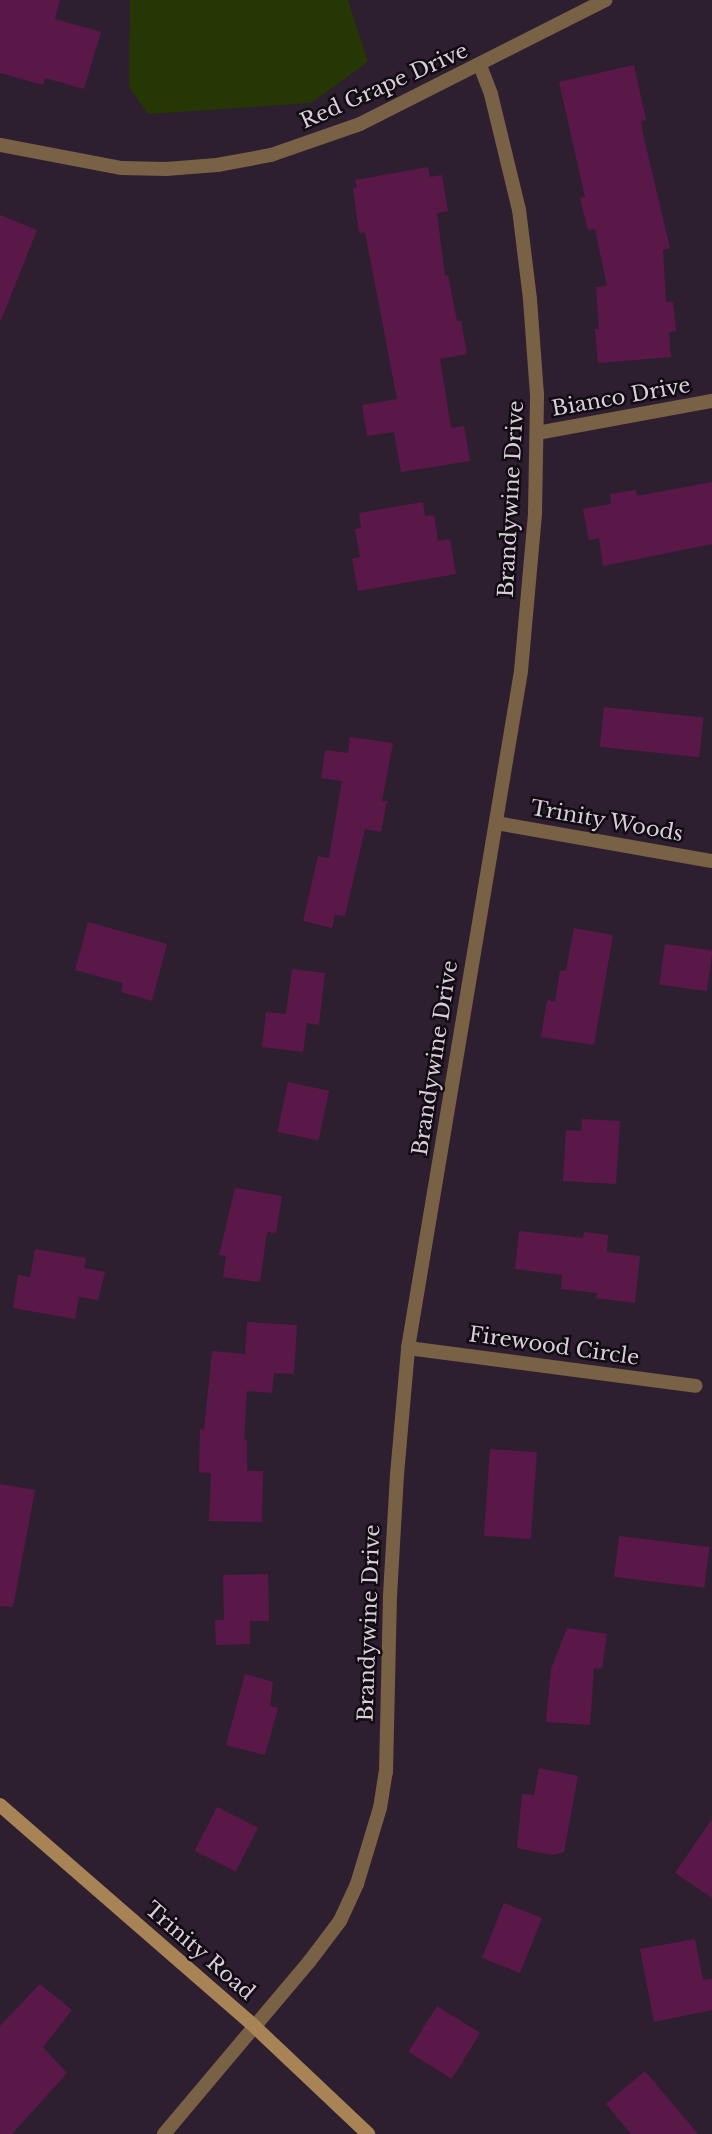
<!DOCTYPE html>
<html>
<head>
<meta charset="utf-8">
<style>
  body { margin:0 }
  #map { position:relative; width:712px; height:2134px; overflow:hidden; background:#2e1f30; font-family:"Libre Baskerville",serif }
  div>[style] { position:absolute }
  .green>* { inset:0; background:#253705 }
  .building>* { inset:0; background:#5a1848; transform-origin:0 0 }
  .minor>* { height:14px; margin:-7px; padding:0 7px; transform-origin:7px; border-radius:7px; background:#796146 }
  .secondary>* { height:14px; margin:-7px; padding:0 7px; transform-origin:7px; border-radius:7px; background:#a88356 }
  span { translate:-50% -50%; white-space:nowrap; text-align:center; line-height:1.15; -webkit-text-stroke:5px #120b13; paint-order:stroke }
  .street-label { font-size:21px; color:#d8ced9 }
</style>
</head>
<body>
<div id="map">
  <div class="green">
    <i style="clip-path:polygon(130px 0,348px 0,368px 62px,311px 103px,148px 114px,129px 87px)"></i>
  </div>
  <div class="building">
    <i style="clip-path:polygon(0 0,60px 0,55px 19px,101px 32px,84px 89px,45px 78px,43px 85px,0 73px)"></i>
    <i style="clip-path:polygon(634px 65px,646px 120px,641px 121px,643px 134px,670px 248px,663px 250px,666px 302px,673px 302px,676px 331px,669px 332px,671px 357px,598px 363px,595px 329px,599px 329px,596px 287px,607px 286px,595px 229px,588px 230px,580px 198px,585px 197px,559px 82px)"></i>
    <i style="clip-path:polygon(428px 167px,430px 177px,442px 175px,448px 211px,437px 213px,445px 276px,448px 275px,457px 321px,461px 321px,467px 354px,440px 359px,451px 428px,464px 426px,470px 461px,401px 472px,394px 432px,367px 436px,362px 405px,397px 399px,365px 232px,359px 233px,353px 188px,357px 188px,355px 180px)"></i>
    <i style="clip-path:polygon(0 215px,37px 230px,1px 320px,0 319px)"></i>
    <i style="clip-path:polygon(712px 482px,712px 544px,603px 566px,599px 538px,589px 540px,583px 509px,611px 504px,610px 494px,636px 490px,637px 496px)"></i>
    <i style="clip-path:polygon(423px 502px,425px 516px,434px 515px,438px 541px,450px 539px,456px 574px,358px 591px,352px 559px,360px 557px,355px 529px,361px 528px,359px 513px)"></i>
    <i style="left:604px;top:707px;width:100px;height:40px;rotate:6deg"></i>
    <i style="clip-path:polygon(350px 737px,393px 743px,382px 801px,387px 801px,381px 832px,365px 829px,345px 916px,335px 915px,332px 928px,303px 921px,318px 856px,329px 858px,342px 781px,321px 778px,325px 750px,348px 753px)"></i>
    <i style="clip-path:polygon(88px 922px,167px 944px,152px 1001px,121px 992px,123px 983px,75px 970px)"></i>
    <i style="clip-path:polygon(574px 928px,613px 935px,594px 1045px,541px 1037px,547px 1000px,555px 1002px,560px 971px,566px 970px)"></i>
    <i style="left:665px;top:944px;width:48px;height:41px;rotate:8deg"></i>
    <i style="clip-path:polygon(292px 969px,325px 973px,319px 1025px,307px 1023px,303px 1052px,262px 1047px,266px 1012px,286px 1014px)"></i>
    <i style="left:288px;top:1082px;width:42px;height:51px;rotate:12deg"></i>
    <i style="clip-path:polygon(582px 1119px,620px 1121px,616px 1184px,563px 1181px,566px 1130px,581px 1131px)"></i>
    <i style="clip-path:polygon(235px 1188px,282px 1196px,276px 1233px,267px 1232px,260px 1282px,223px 1277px,226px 1256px,219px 1255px)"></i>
    <i style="clip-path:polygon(519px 1231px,583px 1238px,584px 1232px,608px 1235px,607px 1252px,640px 1256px,635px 1303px,596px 1298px,597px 1293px,561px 1289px,562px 1275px,515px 1269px)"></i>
    <i style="clip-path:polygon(35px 1249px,86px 1258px,84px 1268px,105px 1272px,98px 1300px,79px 1297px,75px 1319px,13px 1308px,18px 1275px,30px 1277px)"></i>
    <i style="clip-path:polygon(247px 1322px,297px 1325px,294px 1374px,274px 1373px,272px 1393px,247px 1391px,244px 1439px,247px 1440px,247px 1471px,263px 1471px,262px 1522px,209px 1521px,211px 1473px,199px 1472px,200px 1429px,204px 1430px,212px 1351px,245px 1354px)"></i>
    <i style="left:490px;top:1449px;width:47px;height:87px;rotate:4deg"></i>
    <i style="clip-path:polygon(0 1484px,35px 1490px,13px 1607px,0 1606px)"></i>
    <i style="left:619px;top:1536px;width:91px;height:41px;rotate:7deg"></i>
    <i style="clip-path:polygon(268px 1574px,269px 1621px,250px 1621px,250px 1644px,216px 1645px,215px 1620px,224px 1620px,223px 1575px)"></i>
    <i style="clip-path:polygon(567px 1628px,607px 1634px,602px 1669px,594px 1668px,590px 1725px,546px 1722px,551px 1669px)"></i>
    <i style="clip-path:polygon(245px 1674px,273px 1682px,270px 1706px,278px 1708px,265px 1755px,226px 1745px)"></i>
    <i style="clip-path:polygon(539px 1768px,578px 1776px,564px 1852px,552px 1855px,517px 1848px,522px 1794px,534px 1795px)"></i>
    <i style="left:217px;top:1807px;width:46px;height:49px;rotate:27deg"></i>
    <i style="clip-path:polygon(712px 1819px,712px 1898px,675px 1873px)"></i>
    <i style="left:504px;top:1903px;width:41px;height:59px;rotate:22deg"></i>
    <i style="clip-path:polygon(695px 1939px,703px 1980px,712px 1979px,712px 2010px,654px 2022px,640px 1949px)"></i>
    <i style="clip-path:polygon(40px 1984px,72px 2010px,43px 2047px,67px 2073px,12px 2134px,0 2134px,0 2026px)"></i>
    <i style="left:437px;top:2006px;width:51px;height:54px;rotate:32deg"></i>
    <i style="clip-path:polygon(645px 2071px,698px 2134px,631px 2134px,606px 2104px)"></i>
  </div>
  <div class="minor">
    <i style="left:0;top:145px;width:124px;rotate:10.7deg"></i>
    <i style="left:122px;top:168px;width:44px;rotate:1.3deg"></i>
    <i style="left:166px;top:169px;width:51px;rotate:-4.5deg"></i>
    <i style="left:217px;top:165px;width:55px;rotate:-10.5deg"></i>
    <i style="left:271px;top:155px;width:94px;rotate:-19.2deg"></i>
    <i style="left:360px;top:124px;width:275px;rotate:-26.8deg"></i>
    <i style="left:537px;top:433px;width:178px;rotate:-10.4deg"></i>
    <i style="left:496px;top:823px;width:219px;rotate:10deg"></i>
    <i style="left:408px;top:1348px;width:290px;rotate:7.5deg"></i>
    <i style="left:164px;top:2134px;width:225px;rotate:-49.9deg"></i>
    <i style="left:309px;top:1962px;width:51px;rotate:-52.9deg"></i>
    <i style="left:340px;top:1921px;width:41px;rotate:-65.3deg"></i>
    <i style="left:357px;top:1884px;width:79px;rotate:-73.2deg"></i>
    <i style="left:380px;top:1808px;width:36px;rotate:-81deg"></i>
    <i style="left:386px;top:1772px;width:176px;rotate:-88.7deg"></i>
    <i style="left:390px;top:1596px;width:121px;rotate:-86.7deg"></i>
    <i style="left:397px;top:1475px;width:127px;rotate:-85deg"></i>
    <i style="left:408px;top:1348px;width:686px;rotate:-80.52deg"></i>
    <i style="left:521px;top:671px;width:159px;rotate:-84.9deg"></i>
    <i style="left:535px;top:513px;width:118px;rotate:-89deg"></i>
    <i style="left:537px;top:395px;width:96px;rotate:-94.2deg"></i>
    <i style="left:530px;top:299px;width:90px;rotate:-97deg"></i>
    <i style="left:519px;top:210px;width:119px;rotate:-103.6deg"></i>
    <i style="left:491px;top:94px;width:30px;rotate:-111deg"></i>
  </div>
  <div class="secondary">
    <i style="left:0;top:1805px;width:338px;rotate:41deg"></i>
    <i style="left:255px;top:2027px;width:156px;rotate:43.4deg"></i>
  </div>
  <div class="street-label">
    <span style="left:384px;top:86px;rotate:-24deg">Red Grape Drive</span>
    <span style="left:621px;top:397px;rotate:-10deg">Bianco Drive</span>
    <span style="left:511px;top:499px;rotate:-87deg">Brandywine Drive</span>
    <span style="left:607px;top:821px;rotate:10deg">Trinity Woods</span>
    <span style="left:435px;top:1058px;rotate:-81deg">Brandywine Drive</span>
    <span style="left:554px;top:1346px;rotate:8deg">Firewood Circle</span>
    <span style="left:369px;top:1623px;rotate:-88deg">Brandywine Drive</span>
    <span style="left:200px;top:1951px;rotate:41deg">Trinity Road</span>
  </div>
</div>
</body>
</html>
